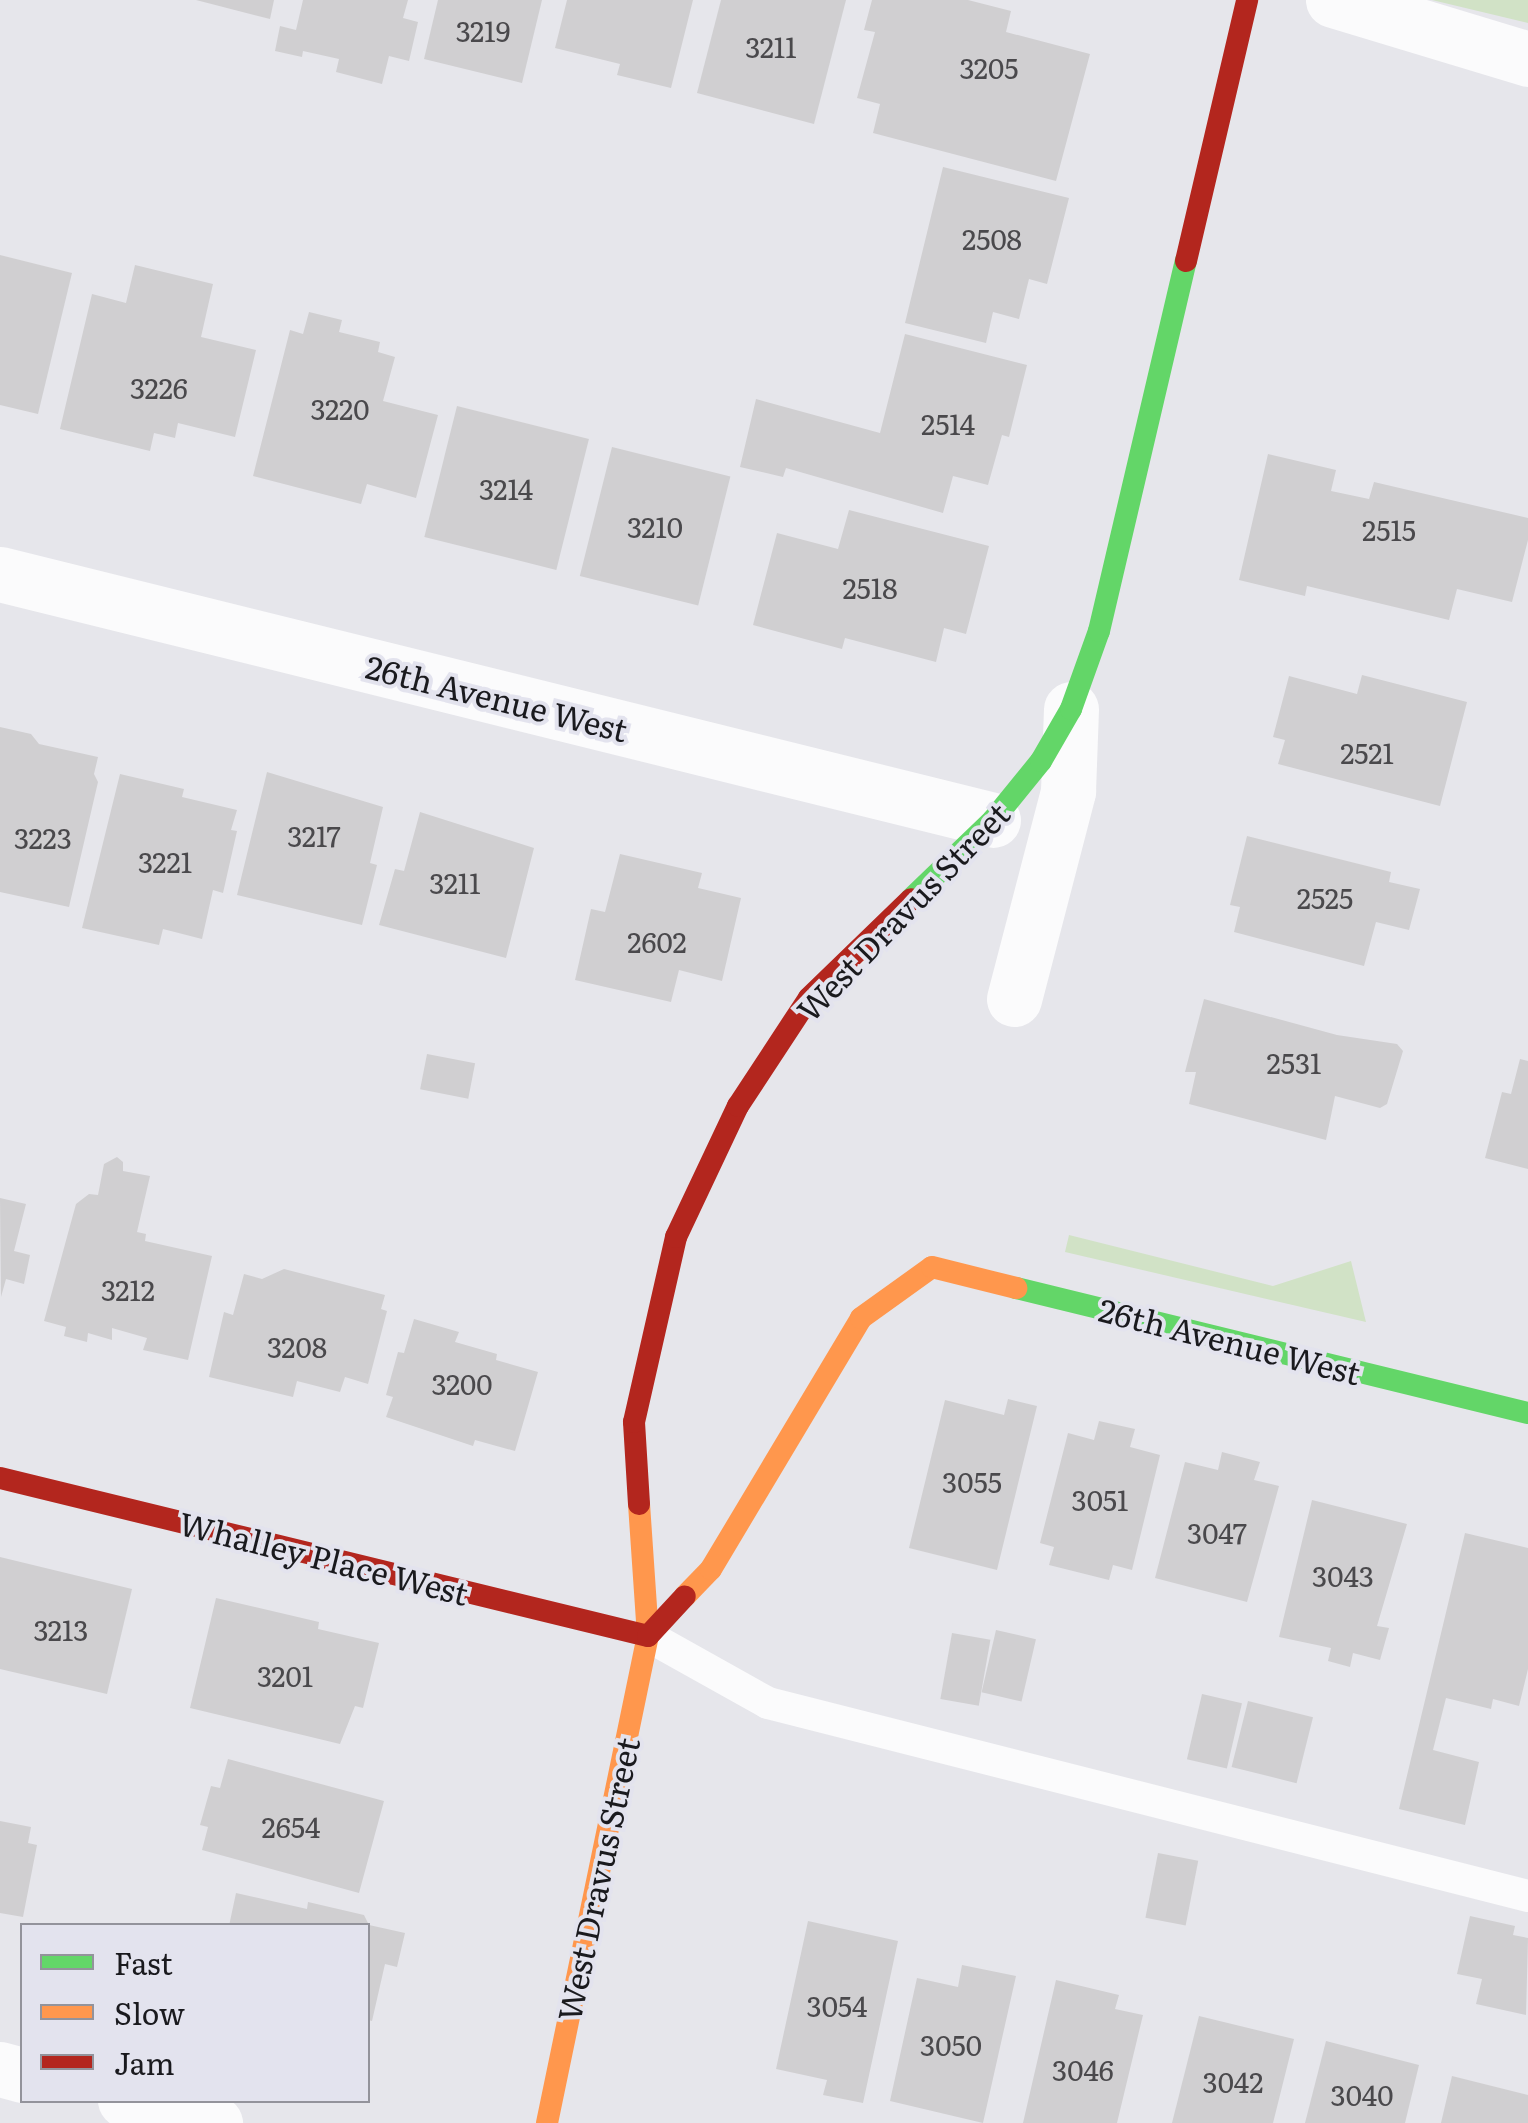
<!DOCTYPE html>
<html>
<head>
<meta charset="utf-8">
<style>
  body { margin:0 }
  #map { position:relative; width:1528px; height:2123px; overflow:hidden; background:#e6e6eb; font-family:Literata,serif }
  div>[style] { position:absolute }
  .green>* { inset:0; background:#d1e2c6 }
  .building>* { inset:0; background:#d0cfd1; transform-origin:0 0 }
  .lane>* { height:32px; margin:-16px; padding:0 16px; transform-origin:16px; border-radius:16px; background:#fbfbfc }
  .street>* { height:55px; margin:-27.5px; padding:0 27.5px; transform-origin:27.5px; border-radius:27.5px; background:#fbfbfc }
  .fast>* { height:22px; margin:-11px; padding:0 11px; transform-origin:11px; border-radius:11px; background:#63d668 }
  .slow>* { height:22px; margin:-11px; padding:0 11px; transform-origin:11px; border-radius:11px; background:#ff974d }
  .jam>* { height:22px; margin:-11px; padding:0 11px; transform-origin:11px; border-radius:11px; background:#b3261e }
  span { translate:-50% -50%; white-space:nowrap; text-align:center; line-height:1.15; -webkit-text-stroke:8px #e3e3ee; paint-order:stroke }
  .number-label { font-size:28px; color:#4a494c }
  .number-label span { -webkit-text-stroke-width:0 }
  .street-label { font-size:32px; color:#1a1a1e }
  .legend { position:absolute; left:20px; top:1923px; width:350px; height:180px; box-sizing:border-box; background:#e3e3ee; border:2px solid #93939b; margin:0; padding:12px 18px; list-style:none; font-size:30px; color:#1a1a1e }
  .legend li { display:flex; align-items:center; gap:20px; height:50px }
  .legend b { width:50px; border:2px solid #93939b }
</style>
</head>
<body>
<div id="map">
  <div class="green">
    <i style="clip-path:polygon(1432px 0,1528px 0,1528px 23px)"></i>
    <i style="clip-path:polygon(1069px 1235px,1273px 1286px,1351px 1261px,1366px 1322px,1065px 1252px)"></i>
  </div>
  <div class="building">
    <i style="clip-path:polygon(196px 0,274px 0,270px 19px)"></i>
    <i style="clip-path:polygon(303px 0,408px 0,403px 18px,418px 22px,409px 61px,389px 56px,382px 84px,336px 72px,339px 59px,303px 51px,302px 57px,275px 51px,280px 26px,296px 30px)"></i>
    <i style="clip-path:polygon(438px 0,542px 0,522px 83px,424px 59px)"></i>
    <i style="clip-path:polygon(567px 0,693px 0,671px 88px,617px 75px,620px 64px,555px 48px)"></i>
    <i style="clip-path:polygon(721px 0,846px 0,814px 124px,697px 93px)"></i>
    <i style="clip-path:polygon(872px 0,968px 0,1011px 11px,1006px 32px,1090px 54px,1056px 181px,873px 133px,880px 104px,857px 98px,875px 32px,864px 30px)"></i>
    <i style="clip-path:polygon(943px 167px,1069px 198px,1047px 284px,1029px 279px,1019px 319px,993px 312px,986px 343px,905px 323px)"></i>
    <i style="clip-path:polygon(0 255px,72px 273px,38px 414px,0 405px)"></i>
    <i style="clip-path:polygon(135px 265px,213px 284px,201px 337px,256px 350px,235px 437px,178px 423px,175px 438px,154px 433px,150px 451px,60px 429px,92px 294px,126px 303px)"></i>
    <i style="clip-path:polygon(309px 312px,342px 320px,339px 332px,380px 342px,378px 352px,395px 357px,383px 401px,438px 415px,416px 498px,367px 484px,361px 504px,253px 476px,290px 330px,303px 334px)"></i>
    <i style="clip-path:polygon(905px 334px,1027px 365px,1009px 437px,1002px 435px,988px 485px,953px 476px,943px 513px,786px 468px,783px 477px,740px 467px,756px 399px,880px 433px)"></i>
    <i style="left:457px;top:406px;width:136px;height:135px;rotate:14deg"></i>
    <i style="left:612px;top:447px;width:122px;height:133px;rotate:14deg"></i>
    <i style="clip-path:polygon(1268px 454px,1336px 470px,1331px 491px,1369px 499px,1374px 482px,1528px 518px,1528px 540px,1512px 602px,1457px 589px,1449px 620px,1307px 586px,1305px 596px,1239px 580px)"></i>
    <i style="clip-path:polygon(849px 510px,989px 546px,966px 634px,944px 628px,936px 662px,845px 638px,842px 649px,753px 625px,777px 533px,838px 549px)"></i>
    <i style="clip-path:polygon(1362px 675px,1467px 702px,1440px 806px,1278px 764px,1285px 740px,1273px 737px,1289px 676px,1357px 694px)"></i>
    <i style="clip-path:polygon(0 727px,31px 734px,39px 744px,98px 757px,94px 774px,98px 782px,69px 907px,0 892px)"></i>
    <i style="clip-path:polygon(267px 772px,383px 807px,370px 863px,377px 865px,362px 925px,237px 895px)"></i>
    <i style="clip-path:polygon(120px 774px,184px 789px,182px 797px,237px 810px,231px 830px,237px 831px,223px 893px,213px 890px,202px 939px,163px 929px,159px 945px,82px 928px)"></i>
    <i style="clip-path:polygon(420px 812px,534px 848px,506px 958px,379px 925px,395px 869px,404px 871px)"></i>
    <i style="clip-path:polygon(1247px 836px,1391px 872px,1389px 882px,1420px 889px,1409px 930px,1376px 922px,1364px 966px,1234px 932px,1240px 907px,1230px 905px)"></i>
    <i style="clip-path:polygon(620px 854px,702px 873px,698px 888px,741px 898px,722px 981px,679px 970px,671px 1002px,575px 980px,591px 909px,605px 912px)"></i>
    <i style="clip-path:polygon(1204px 999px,1337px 1035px,1397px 1044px,1403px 1051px,1387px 1104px,1380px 1108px,1335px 1096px,1326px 1140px,1189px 1104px,1196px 1072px,1185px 1072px)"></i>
    <i style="left:427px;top:1054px;width:49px;height:36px;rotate:11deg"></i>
    <i style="clip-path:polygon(1520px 1059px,1528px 1061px,1528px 1169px,1485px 1158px,1502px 1092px,1511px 1094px)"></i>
    <i style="clip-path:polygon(117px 1157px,123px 1162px,123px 1171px,150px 1176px,137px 1232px,146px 1234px,145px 1241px,212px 1256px,188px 1360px,143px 1350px,147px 1338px,112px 1328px,112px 1340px,88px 1333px,87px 1342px,64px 1336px,66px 1327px,44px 1321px,76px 1204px,89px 1194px,98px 1195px,104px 1164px)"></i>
    <i style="clip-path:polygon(0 1198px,26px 1204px,14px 1251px,30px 1255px,24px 1284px,6px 1279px,1px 1297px)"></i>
    <i style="clip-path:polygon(284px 1269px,385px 1295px,381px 1309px,387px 1311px,368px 1384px,345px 1377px,340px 1392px,297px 1381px,293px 1397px,209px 1377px,224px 1312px,233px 1315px,244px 1274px,262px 1279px)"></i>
    <i style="clip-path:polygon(414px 1319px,459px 1332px,455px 1342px,497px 1354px,496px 1360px,538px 1372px,515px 1451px,475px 1440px,473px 1446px,386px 1417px,393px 1397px,386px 1395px,398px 1352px,404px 1353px)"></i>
    <i style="clip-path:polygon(1008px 1399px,1037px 1406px,997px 1570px,909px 1548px,945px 1400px,1004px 1415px)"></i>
    <i style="clip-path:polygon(1099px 1421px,1135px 1429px,1130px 1447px,1160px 1455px,1132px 1570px,1113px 1565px,1109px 1580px,1049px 1565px,1054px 1547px,1040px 1543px,1068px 1433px,1094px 1440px)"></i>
    <i style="clip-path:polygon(1222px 1452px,1260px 1462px,1254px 1480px,1279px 1486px,1247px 1602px,1155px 1578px,1185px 1462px,1218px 1470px)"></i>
    <i style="clip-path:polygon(1312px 1500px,1407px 1524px,1377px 1626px,1389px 1628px,1380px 1660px,1353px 1653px,1350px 1667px,1328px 1661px,1331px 1648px,1279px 1637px)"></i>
    <i style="clip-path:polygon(1465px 1533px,1528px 1548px,1528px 1669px,1519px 1706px,1493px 1699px,1491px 1709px,1446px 1698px,1433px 1750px,1479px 1762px,1465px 1825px,1399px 1809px)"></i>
    <i style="clip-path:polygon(0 1557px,132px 1589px,107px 1694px,0 1669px)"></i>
    <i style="clip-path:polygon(216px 1598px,319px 1622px,318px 1629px,379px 1643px,363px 1708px,355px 1706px,340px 1744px,190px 1708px)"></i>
    <i style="left:996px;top:1630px;width:41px;height:64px;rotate:13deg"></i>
    <i style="left:952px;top:1633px;width:39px;height:67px;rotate:10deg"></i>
    <i style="left:1202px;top:1694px;width:41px;height:67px;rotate:13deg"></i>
    <i style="left:1248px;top:1701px;width:67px;height:68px;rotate:14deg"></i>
    <i style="clip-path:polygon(228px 1759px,384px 1801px,359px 1893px,202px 1850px,208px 1827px,200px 1825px,211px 1786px,220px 1788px)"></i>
    <i style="clip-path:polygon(0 1821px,31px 1827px,28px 1843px,37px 1845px,23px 1917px,0 1913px)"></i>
    <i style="left:1158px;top:1853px;width:41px;height:66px;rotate:11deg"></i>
    <i style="clip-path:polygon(236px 1893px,307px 1909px,308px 1902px,364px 1915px,369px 1925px,405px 1933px,397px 1967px,385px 1964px,372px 2021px,368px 2020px,368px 1926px,229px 1926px)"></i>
    <i style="clip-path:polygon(1470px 1916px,1515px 1926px,1513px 1935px,1528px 1938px,1526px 2015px,1476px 2004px,1482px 1979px,1457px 1974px)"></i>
    <i style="clip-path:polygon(808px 1921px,898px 1941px,863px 2103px,823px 2095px,827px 2080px,776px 2069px)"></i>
    <i style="clip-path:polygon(962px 1965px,1016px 1976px,983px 2123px,890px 2101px,917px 1978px,958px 1987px)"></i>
    <i style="clip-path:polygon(1056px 1980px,1119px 1995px,1115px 2009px,1143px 2015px,1117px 2123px,1023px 2123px)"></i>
    <i style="clip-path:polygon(1199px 2016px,1294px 2039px,1273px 2123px,1172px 2123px)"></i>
    <i style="clip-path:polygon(1326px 2041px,1419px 2065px,1405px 2123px,1305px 2123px)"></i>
    <i style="clip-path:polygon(1452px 2076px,1528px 2095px,1528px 2123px,1441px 2123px)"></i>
  </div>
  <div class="lane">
    <i style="left:648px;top:1636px;width:137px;rotate:29.2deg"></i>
    <i style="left:768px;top:1703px;width:784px;rotate:14.25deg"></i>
  </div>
  <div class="street">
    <i style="left:1333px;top:0;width:204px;rotate:16.8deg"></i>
    <i style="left:0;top:574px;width:1023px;rotate:13.91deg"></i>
    <i style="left:1014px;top:999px;width:215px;rotate:-75.4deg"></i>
    <i style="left:1068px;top:791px;width:82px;rotate:-87.9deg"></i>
    <i style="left:0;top:2069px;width:23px;rotate:15deg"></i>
    <i style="left:125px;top:2100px;width:93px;rotate:14.3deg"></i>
  </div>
  <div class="fast">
    <i style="left:911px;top:899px;width:114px;rotate:-43.9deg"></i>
    <i style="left:993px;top:820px;width:76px;rotate:-50.9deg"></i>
    <i style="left:1041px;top:761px;width:60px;rotate:-60deg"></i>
    <i style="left:1071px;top:709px;width:83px;rotate:-70.3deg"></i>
    <i style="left:1099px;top:631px;width:380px;rotate:-76.8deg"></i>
    <i style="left:1016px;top:1288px;width:527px;rotate:13.72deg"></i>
  </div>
  <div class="slow">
    <i style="left:685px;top:1596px;width:37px;rotate:-46deg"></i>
    <i style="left:711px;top:1569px;width:292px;rotate:-59.1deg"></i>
    <i style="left:861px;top:1318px;width:87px;rotate:-35.7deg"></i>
    <i style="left:932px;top:1267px;width:87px;rotate:14deg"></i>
    <i style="left:547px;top:2123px;width:497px;rotate:-78.3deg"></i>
    <i style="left:648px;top:1636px;width:132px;rotate:-93.9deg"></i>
  </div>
  <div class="jam">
    <i style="left:1186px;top:261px;width:268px;rotate:-76.8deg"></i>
    <i style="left:0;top:1478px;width:667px;rotate:13.7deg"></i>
    <i style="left:648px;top:1636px;width:54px;rotate:-47.2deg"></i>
    <i style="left:639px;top:1504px;width:82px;rotate:-93.5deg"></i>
    <i style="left:634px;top:1422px;width:190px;rotate:-77.2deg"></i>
    <i style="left:676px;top:1237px;width:145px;rotate:-64.7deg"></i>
    <i style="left:738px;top:1106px;width:129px;rotate:-56.7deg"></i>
    <i style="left:809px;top:998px;width:142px;rotate:-44.1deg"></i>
  </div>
  <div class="number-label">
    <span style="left:483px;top:30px">3219</span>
    <span style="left:771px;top:46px">3211</span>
    <span style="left:989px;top:67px">3205</span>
    <span style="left:992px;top:238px">2508</span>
    <span style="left:159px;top:387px">3226</span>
    <span style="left:340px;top:408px">3220</span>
    <span style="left:948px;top:423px">2514</span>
    <span style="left:506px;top:488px">3214</span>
    <span style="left:655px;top:526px">3210</span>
    <span style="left:1389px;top:529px">2515</span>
    <span style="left:870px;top:587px">2518</span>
    <span style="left:1367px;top:752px">2521</span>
    <span style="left:314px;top:835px">3217</span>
    <span style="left:43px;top:837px">3223</span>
    <span style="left:165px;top:861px">3221</span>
    <span style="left:455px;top:882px">3211</span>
    <span style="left:1325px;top:897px">2525</span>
    <span style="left:657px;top:941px">2602</span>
    <span style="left:1294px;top:1062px">2531</span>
    <span style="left:128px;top:1289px">3212</span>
    <span style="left:297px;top:1346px">3208</span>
    <span style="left:462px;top:1383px">3200</span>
    <span style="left:972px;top:1481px">3055</span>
    <span style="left:1100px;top:1499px">3051</span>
    <span style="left:1217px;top:1532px">3047</span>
    <span style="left:1343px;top:1575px">3043</span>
    <span style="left:61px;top:1629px">3213</span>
    <span style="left:285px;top:1675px">3201</span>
    <span style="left:291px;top:1826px">2654</span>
    <span style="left:837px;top:2005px">3054</span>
    <span style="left:951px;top:2044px">3050</span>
    <span style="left:1083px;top:2069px">3046</span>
    <span style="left:1233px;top:2081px">3042</span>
    <span style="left:1362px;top:2094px">3040</span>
  </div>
  <div class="street-label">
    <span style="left:497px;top:697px;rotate:14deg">26th Avenue West</span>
    <span style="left:902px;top:911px;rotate:-46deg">West Dravus Street</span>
    <span style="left:1230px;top:1340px;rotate:14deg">26th Avenue West</span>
    <span style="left:324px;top:1557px;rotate:14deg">Whalley Place West</span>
    <span style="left:597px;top:1879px;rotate:-78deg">West Dravus Street</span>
  </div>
  <ul class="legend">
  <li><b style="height:12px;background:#63d668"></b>Fast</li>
  <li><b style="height:12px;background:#ff974d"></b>Slow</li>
  <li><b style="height:12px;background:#b3261e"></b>Jam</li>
  </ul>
</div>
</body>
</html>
